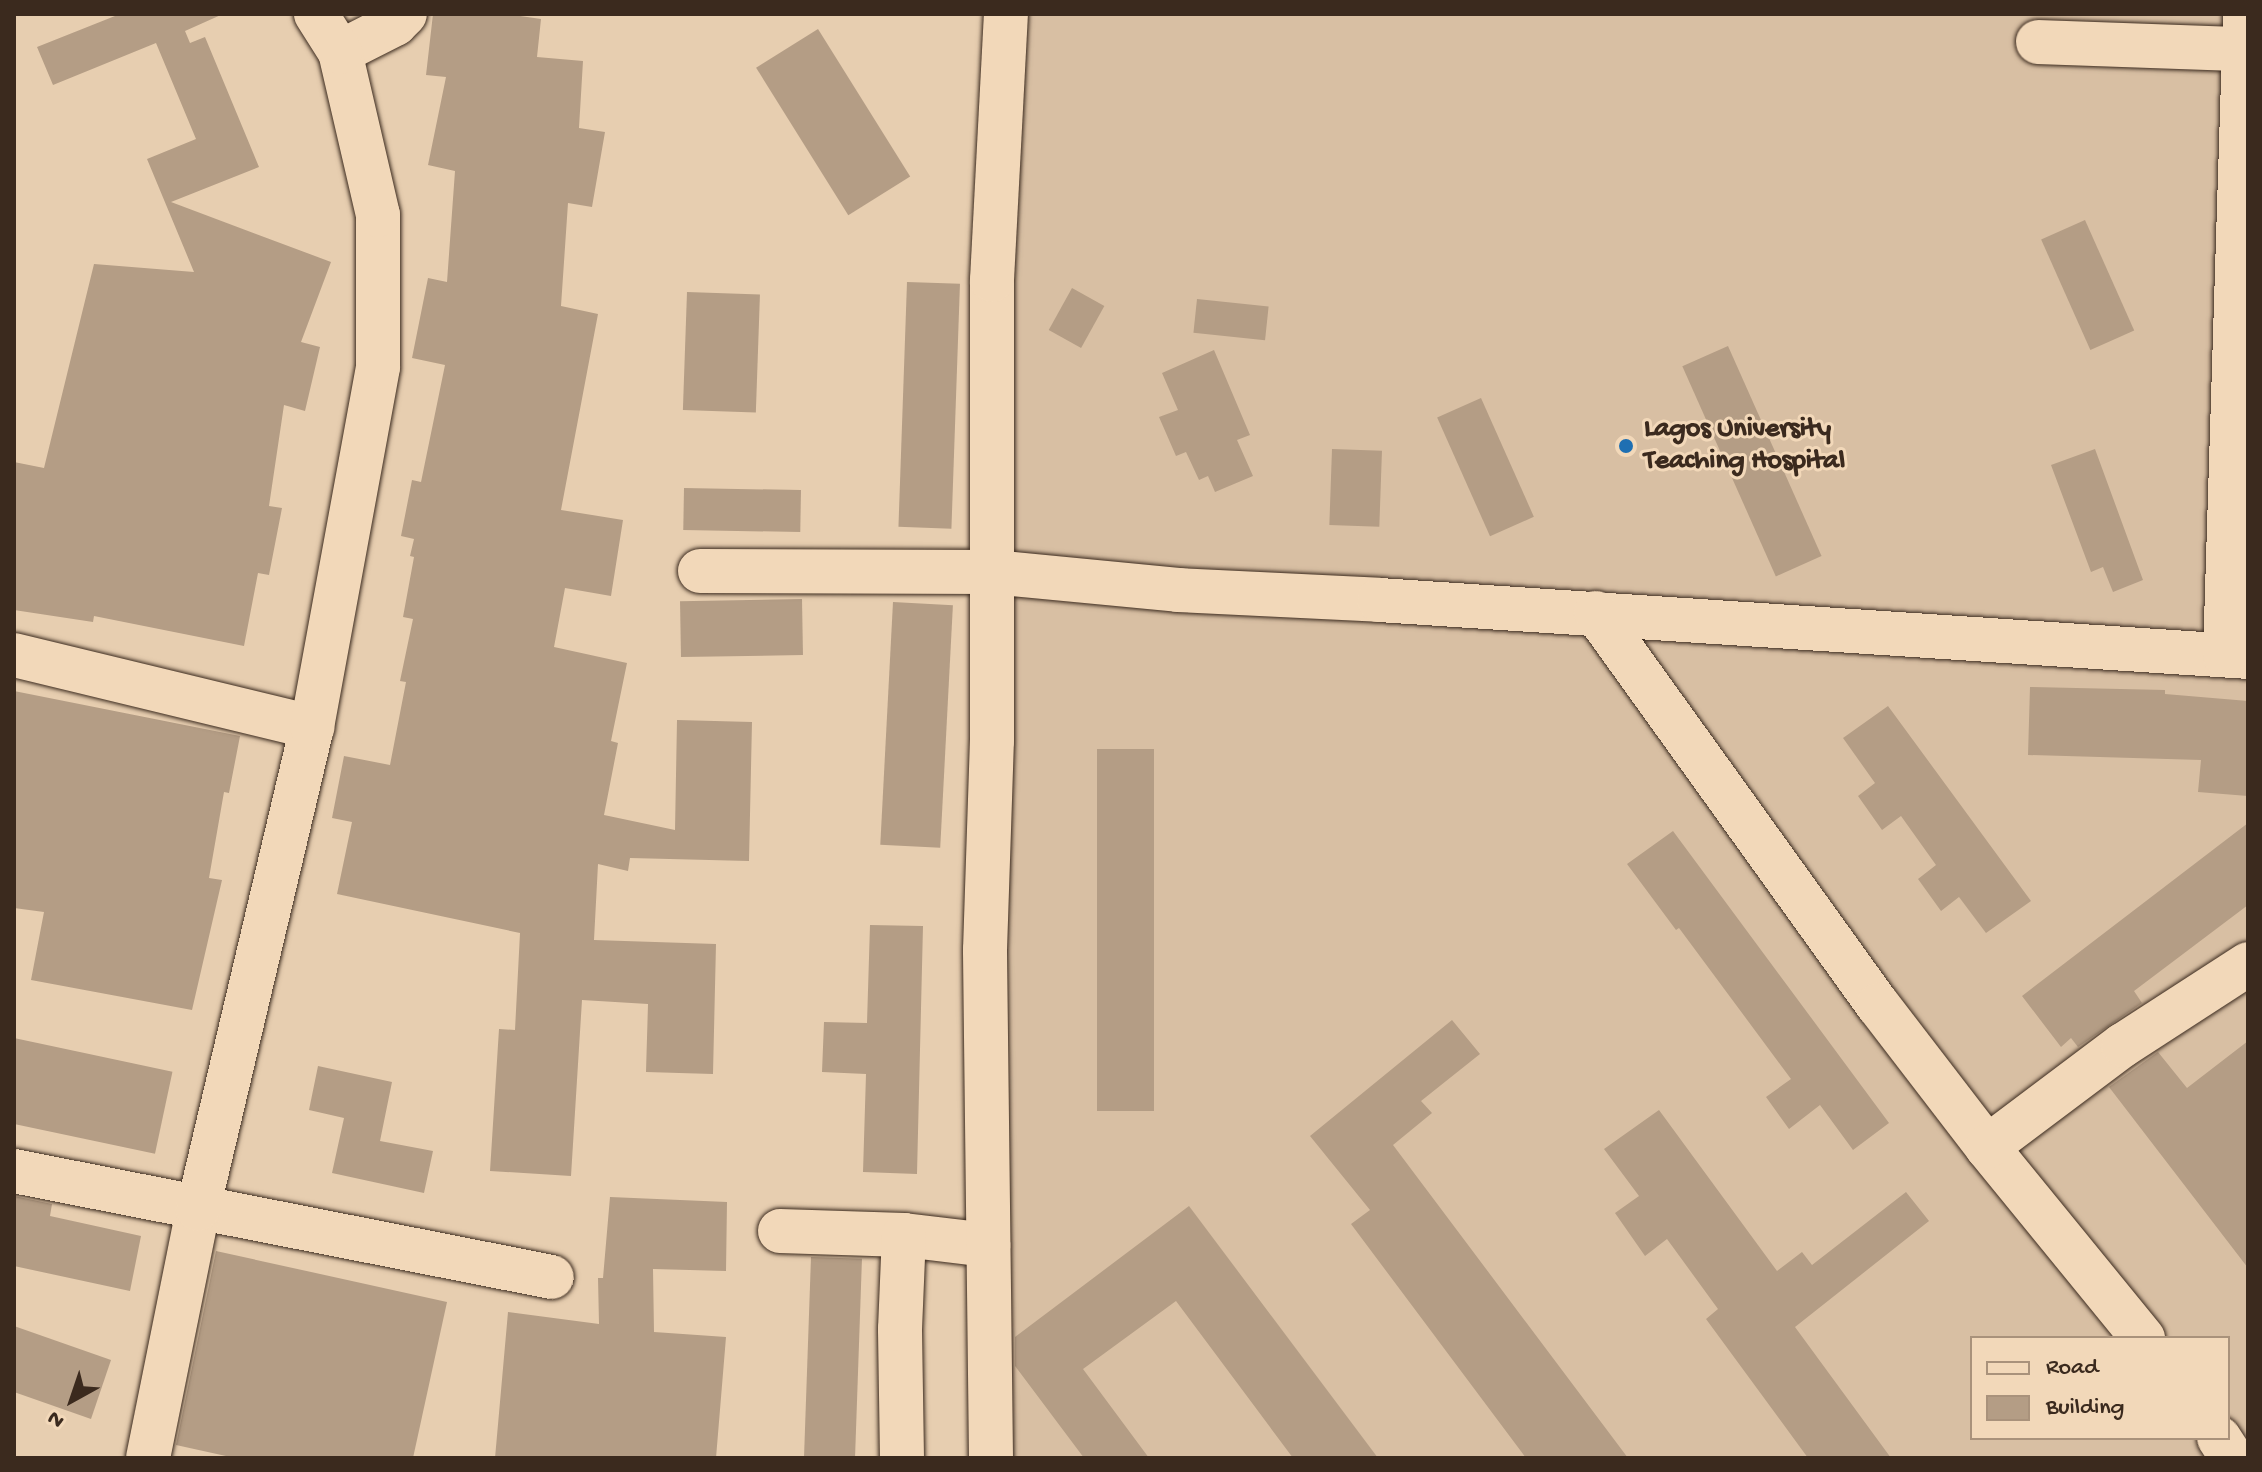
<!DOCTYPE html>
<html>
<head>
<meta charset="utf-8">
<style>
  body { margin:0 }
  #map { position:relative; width:2262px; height:1472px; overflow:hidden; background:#e7ceb0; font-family:"Gochi Hand",sans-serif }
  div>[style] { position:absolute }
  .built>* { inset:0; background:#d8bfa3 }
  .building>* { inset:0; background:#b49d85; transform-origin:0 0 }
  .roads { filter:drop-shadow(0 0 2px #3b2a1e) drop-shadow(0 0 2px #3b2a1e) }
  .minor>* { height:44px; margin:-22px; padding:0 22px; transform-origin:22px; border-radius:22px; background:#f2d8b9 }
  .dots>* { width:22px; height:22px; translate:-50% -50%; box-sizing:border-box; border:4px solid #f2d8b9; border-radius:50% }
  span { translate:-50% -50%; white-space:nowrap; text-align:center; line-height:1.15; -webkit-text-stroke:6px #f2d8b9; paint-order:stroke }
  .poi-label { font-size:28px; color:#3b2a1e; font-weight:700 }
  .left { translate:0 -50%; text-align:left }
  .frame { position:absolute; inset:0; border:16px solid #3b2a1e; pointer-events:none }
  .legend { position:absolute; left:1970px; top:1336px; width:260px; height:104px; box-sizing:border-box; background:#f2d8b9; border:2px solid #a9927b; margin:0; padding:10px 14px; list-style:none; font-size:24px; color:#3b2a1e }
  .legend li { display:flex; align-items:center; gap:16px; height:40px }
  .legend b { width:40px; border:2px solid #a9927b }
  .north { position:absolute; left:32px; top:1360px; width:80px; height:80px; -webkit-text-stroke:6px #f2d8b9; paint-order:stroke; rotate:220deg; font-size:22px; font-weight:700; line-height:32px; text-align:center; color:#3b2a1e }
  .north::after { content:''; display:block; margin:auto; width:28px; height:36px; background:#3b2a1e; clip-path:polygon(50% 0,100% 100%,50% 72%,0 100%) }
</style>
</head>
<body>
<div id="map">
  <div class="built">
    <i style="clip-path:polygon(evenodd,1017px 14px,2248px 14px,2248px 1458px,970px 1458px,1017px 14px,1972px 1338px,2228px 1338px,2228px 1438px,1972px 1438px,1972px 1338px)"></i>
  </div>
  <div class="building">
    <i style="clip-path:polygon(120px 14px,223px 14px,185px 31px,190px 43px,205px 37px,259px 167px,171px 202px,331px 262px,301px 342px,320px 347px,305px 411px,284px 405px,269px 506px,282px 508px,269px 575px,258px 573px,244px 646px,94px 616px,93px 622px,14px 610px,14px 462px,44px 468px,94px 264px,194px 272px,147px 159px,196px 139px,156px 43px,53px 85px,37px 47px)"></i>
    <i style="clip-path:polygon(433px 14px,506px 14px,541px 19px,537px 57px,583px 61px,579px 128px,605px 132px,592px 207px,568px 203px,561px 306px,598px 314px,561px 510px,623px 520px,611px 596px,565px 588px,554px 647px,627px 663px,611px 741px,618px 743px,604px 815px,675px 830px,677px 720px,752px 722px,749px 861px,630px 858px,628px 871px,598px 864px,594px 940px,716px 944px,713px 1074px,646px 1072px,648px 1004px,582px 1000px,571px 1176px,490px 1171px,499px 1029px,515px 1030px,520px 933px,337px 894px,352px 822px,332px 818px,344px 756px,390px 765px,406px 682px,400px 681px,413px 619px,403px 617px,414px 557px,410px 556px,414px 539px,401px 536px,412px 480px,421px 482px,445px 365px,412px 358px,428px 278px,447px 282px,455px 171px,428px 165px,446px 77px,426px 75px)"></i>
    <i style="left:818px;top:29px;width:174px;height:73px;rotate:58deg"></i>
    <i style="left:2085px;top:220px;width:121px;height:48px;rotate:66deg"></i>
    <i style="left:907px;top:282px;width:53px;height:245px;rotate:2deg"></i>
    <i style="left:1072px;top:288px;width:37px;height:48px;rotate:29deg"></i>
    <i style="left:687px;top:292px;width:73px;height:118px;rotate:2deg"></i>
    <i style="left:1197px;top:299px;width:72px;height:34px;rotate:6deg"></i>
    <i style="left:1728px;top:346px;width:230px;height:50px;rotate:66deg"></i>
    <i style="clip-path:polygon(1214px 350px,1250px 435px,1237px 440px,1253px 476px,1215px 492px,1208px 476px,1199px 480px,1186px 452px,1176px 456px,1159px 417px,1178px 410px,1162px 373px)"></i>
    <i style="left:1481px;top:398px;width:130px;height:48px;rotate:66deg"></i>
    <i style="left:1332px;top:449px;width:50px;height:76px;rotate:2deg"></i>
    <i style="clip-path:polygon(2095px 449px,2143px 580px,2113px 592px,2103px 567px,2091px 572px,2051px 465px)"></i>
    <i style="left:684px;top:488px;width:117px;height:42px;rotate:1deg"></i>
    <i style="left:802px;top:599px;width:56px;height:122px;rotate:89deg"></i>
    <i style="left:893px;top:602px;width:60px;height:243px;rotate:3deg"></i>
    <i style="clip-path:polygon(2030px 687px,2165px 690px,2165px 694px,2248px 701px,2248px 796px,2198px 792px,2201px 760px,2028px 755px)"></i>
    <i style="clip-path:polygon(14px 691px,240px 736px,229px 793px,224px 792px,209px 878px,222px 880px,192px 1010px,31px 980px,44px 912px,14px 908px)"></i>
    <i style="clip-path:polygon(1888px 706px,2031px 901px,1986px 933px,1959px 897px,1941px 911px,1918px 879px,1936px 865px,1901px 816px,1882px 830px,1858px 796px,1875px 783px,1843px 738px)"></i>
    <i style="left:1097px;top:749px;width:57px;height:362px"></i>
    <i style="clip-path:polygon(2248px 823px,2248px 905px,2134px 991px,2142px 1003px,2078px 1047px,2071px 1038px,2061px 1047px,2022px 996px)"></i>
    <i style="clip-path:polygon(1673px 831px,1889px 1123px,1853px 1150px,1820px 1105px,1789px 1129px,1766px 1097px,1791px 1079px,1679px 928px,1676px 930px,1627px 864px)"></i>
    <i style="clip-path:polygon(870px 925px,923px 926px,917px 1174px,863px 1172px,866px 1074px,822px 1072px,824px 1022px,867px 1023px)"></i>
    <i style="clip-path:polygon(1452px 1020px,1480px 1054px,1421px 1101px,1432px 1113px,1393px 1145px,1628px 1458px,1526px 1458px,1351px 1224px,1370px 1210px,1310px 1136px)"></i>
    <i style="left:14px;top:1038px;width:162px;height:84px;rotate:12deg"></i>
    <i style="clip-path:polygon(2248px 1041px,2248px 1268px,2109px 1087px,2158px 1052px,2187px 1088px)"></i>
    <i style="clip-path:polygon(318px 1066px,392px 1082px,380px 1141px,433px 1151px,424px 1193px,332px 1173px,344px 1118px,309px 1110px)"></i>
    <i style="clip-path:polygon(1659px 1110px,1777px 1271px,1802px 1252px,1812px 1265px,1906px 1192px,1929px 1221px,1795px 1327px,1891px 1458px,1808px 1458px,1706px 1319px,1718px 1309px,1667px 1239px,1645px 1256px,1615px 1213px,1639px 1196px,1604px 1149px)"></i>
    <i style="clip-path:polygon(14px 1196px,52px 1204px,50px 1216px,141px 1236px,130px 1291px,14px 1266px)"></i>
    <i style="clip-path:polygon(610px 1197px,727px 1202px,726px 1271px,653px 1269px,654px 1332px,726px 1337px,716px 1458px,495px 1458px,508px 1312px,599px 1324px,598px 1278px,603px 1278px)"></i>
    <i style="clip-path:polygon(1189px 1206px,1378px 1458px,1293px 1458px,1176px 1301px,1083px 1369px,1149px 1458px,1084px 1458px,1015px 1366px,1015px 1337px)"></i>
    <i style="clip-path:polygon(216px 1251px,447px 1302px,413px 1458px,235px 1458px,176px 1445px)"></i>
    <i style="left:811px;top:1257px;width:51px;height:201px;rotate:2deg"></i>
    <i style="clip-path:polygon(14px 1326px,111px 1360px,91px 1419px,14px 1392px)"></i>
  </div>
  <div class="roads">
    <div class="minor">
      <i style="left:2038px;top:42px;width:205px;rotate:2deg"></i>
      <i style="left:340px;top:52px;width:62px;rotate:-27deg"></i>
      <i style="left:395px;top:24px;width:14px;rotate:-45deg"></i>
      <i style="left:700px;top:571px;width:292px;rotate:0.2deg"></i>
      <i style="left:992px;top:572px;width:187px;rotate:5.5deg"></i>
      <i style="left:1178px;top:590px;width:201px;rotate:2.8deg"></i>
      <i style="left:1379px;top:600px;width:871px;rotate:3.75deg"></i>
      <i style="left:1596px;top:613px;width:483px;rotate:54.3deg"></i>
      <i style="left:1878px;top:1005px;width:179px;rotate:52.5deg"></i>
      <i style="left:1987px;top:1147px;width:247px;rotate:50.8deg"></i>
      <i style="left:14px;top:655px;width:307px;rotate:13.6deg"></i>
      <i style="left:2225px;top:655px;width:641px;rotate:-88.21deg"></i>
      <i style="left:1987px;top:1147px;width:170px;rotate:-36.9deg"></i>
      <i style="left:2123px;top:1045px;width:149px;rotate:-32.9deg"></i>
      <i style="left:14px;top:1171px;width:548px;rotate:11.15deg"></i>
      <i style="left:780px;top:1231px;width:124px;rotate:1.8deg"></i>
      <i style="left:904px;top:1235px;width:85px;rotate:6.8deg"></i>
      <i style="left:2219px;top:1438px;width:24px;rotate:57deg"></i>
      <i style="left:148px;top:1458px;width:254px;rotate:-78.6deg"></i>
      <i style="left:198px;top:1209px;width:495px;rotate:-76.7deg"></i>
      <i style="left:312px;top:727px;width:366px;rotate:-79.6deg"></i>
      <i style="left:378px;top:367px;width:152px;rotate:-90deg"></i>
      <i style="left:378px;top:215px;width:167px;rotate:-103.1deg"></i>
      <i style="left:340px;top:52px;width:45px;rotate:-122.3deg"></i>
      <i style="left:902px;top:1458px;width:129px;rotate:-90.9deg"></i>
      <i style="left:900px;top:1329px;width:94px;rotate:-87.6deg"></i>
      <i style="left:991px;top:1458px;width:508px;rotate:-90.68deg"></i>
      <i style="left:985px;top:950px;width:209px;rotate:-88.1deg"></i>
      <i style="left:992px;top:741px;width:461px;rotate:-90deg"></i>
      <i style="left:992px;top:280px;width:266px;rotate:-87deg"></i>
    </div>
  </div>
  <div class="dots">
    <i style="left:1626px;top:446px;background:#1f6fb2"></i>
  </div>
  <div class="poi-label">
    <span class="left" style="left:1644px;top:446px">Lagos University<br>Teaching Hospital</span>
  </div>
  <div class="frame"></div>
  <ul class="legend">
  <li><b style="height:10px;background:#f2d8b9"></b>Road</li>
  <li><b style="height:22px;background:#b49d85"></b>Building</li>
  </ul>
  <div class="north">N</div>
</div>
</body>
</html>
